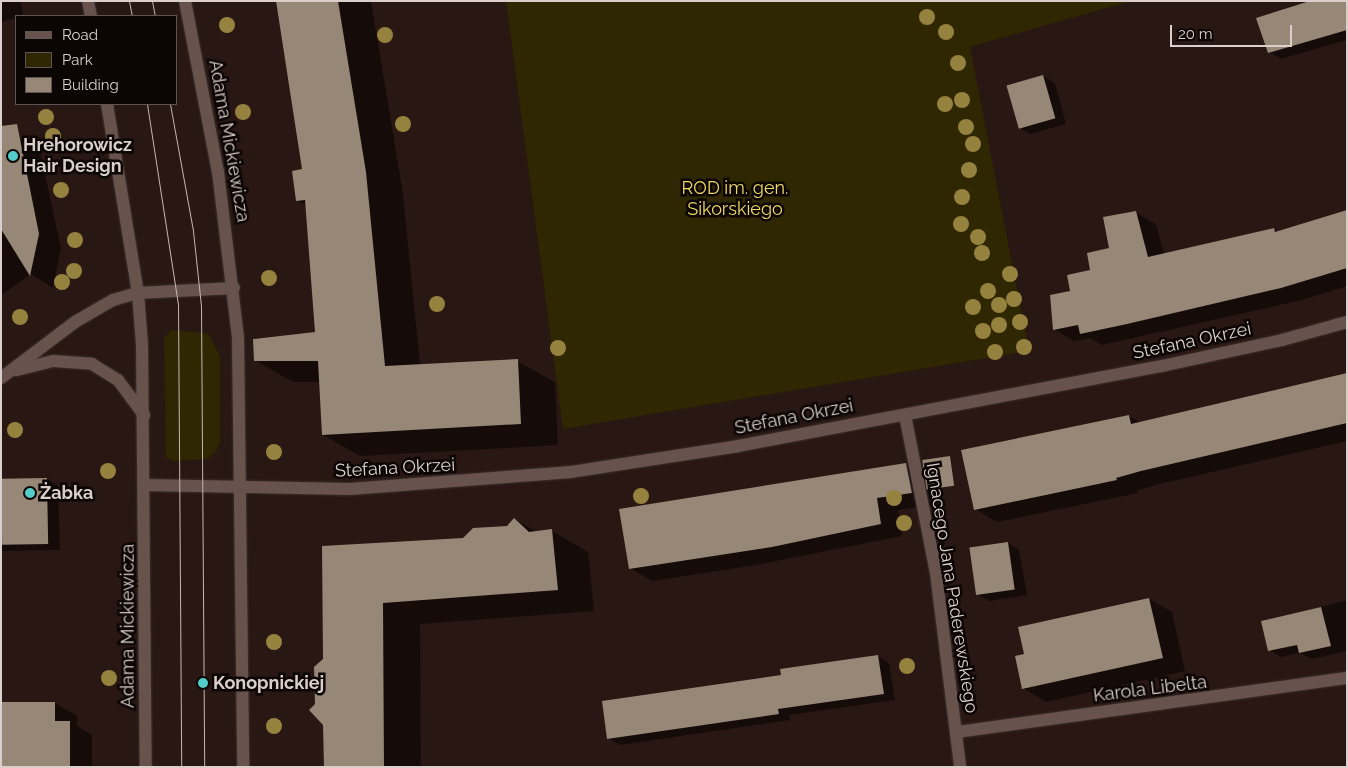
<!DOCTYPE html>
<html>
<head>
<meta charset="utf-8">
<style>
  body { margin:0 }
  #map { position:relative; width:1348px; height:768px; overflow:hidden; background:#281712; font-family:Raleway,sans-serif }
  div>[style] { position:absolute }
  .green>* { inset:0; background:#2e2701 }
  .shadow>* { inset:0; background:#0007 }
  .building>* { inset:0; background:#968777; transform-origin:0 0 }
  .roads { filter:drop-shadow(0 0 1px #3d302e) drop-shadow(0 0 1px #3d302e) }
  .service>* { height:12px; margin:-6px; padding:0 6px; transform-origin:6px; border-radius:6px; background:#67524c }
  .minor>* { height:12px; margin:-6px; padding:0 6px; transform-origin:6px; border-radius:6px; background:#67524c }
  .tertiary>* { height:12px; margin:-6px; padding:0 6px; transform-origin:6px; border-radius:6px; background:#67524c }
  .tram>* { height:1px; margin:-0.5px; padding:0 0.5px; transform-origin:0.5px; border-radius:0.5px; background:#c3b7b3 }
  .trees>* { width:16px; height:16px; margin:-8px; border-radius:50%; background:#96823f }
  .dots>* { width:14px; height:14px; translate:-50% -50%; box-sizing:border-box; border:2px solid #0b0504; border-radius:50% }
  span { translate:-50% -50%; white-space:nowrap; text-align:center; line-height:1.15; -webkit-text-stroke:5px #0b0504; paint-order:stroke }
  .street-label { font-size:18px; color:#dbcfcb }
  .poi-label { font-size:18px; color:#dbcfcb; font-weight:700 }
  .left { translate:0 -50%; text-align:left }
  .park-label { font-size:18px; color:#f0d964 }
  .frame { position:absolute; inset:0; border:2px solid #dbcfcb; pointer-events:none }
  .legend { position:absolute; left:15px; top:15px; width:162px; height:90px; box-sizing:border-box; background:#0b0504; border:1px solid #5e5654; margin:0; padding:6px 9px; list-style:none; font-size:15px; color:#dbcfcb }
  .legend li { display:flex; align-items:center; gap:10px; height:25px }
  .legend b { width:25px; border:1px solid #5e5654 }
  .scale { position:absolute; left:1170px; top:25px; width:122px; height:22px; box-sizing:border-box; border:2px solid #dbcfcb; border-top:0; padding-left:6px; font-size:15px; line-height:18px; white-space:nowrap; color:#dbcfcb; -webkit-text-stroke:4px #0b0504; paint-order:stroke }
</style>
</head>
<body>
<div id="map">
  <div class="green">
    <i style="clip-path:polygon(506px 1px,1131px 1px,970px 47px,1029px 351px,563px 429px)"></i>
    <i style="clip-path:polygon(171px 330px,208px 333px,220px 356px,220px 442px,216px 452px,207px 459px,173px 461px,166px 457px,164px 338px)"></i>
  </div>
  <div class="shadow">
    <i style="clip-path:polygon(1px 1px,21px 1px,23px 16px,1px 22px)"></i>
    <i style="clip-path:polygon(278px 1px,371px 1px,403px 194px,420px 365px,517px 361px,555px 382px,558px 445px,360px 456px,323px 435px,321px 382px,293px 382px,256px 361px,316px 333px,307px 206px,297px 200px,304px 170px)"></i>
    <i style="clip-path:polygon(1347px 1px,1347px 40px,1281px 59px,1269px 52px)"></i>
    <i style="clip-path:polygon(1043px 76px,1055px 83px,1066px 124px,1030px 134px,1019px 127px)"></i>
    <i style="clip-path:polygon(18px 138px,40px 151px,61px 248px,53px 288px,31px 274px,1px 295px,1px 150px)"></i>
    <i style="clip-path:polygon(1347px 211px,1347px 286px,1302px 300px,1102px 345px,1090px 338px,1074px 341px,1054px 329px,1072px 292px,1111px 249px,1135px 212px,1156px 224px,1164px 254px,1273px 229px,1278px 232px)"></i>
    <i style="clip-path:polygon(1347px 374px,1347px 441px,1164px 483px,1138px 490px,1138px 493px,997px 522px,975px 509px,963px 451px,1129px 416px,1141px 423px)"></i>
    <i style="clip-path:polygon(906px 464px,928px 477px,933px 505px,898px 510px,902px 536px,756px 565px,652px 581px,630px 568px)"></i>
    <i style="clip-path:polygon(47px 479px,58px 486px,60px 550px,1px 551px,1px 480px)"></i>
    <i style="clip-path:polygon(514px 519px,537px 532px,552px 531px,588px 552px,594px 611px,420px 624px,421px 767px,325px 767px,325px 725px,316px 704px,324px 659px,323px 547px,463px 539px,508px 528px)"></i>
    <i style="clip-path:polygon(1008px 543px,1019px 550px,1027px 595px,989px 601px,978px 595px)"></i>
    <i style="clip-path:polygon(1149px 599px,1172px 612px,1185px 671px,1046px 702px,1023px 688px,1026px 655px)"></i>
    <i style="clip-path:polygon(1347px 600px,1347px 651px,1312px 659px,1300px 653px,1281px 657px,1270px 650px,1263px 622px)"></i>
    <i style="clip-path:polygon(878px 656px,889px 663px,895px 700px,789px 715px,790px 720px,620px 745px,608px 738px,754px 680px)"></i>
    <i style="clip-path:polygon(55px 703px,77px 716px,77px 726px,92px 735px,92px 767px,1px 767px)"></i>
  </div>
  <div class="building">
    <i style="clip-path:polygon(276px 1px,338px 1px,366px 172px,385px 366px,518px 359px,521px 424px,322px 435px,318px 361px,254px 361px,253px 339px,315px 332px,305px 200px,296px 201px,292px 171px,302px 169px)"></i>
    <i style="clip-path:polygon(1310px 1px,1347px 1px,1347px 30px,1268px 53px,1256px 18px)"></i>
    <i style="left:1043px;top:75px;width:45px;height:38px;rotate:74deg"></i>
    <i style="clip-path:polygon(17px 124px,39px 234px,30px 276px,1px 229px,1px 126px)"></i>
    <i style="clip-path:polygon(1347px 210px,1347px 268px,1281px 288px,1127px 324px,1080px 334px,1078px 325px,1053px 330px,1050px 295px,1070px 291px,1067px 275px,1090px 270px,1087px 253px,1109px 248px,1103px 217px,1136px 211px,1148px 257px,1274px 228px,1275px 232px)"></i>
    <i style="clip-path:polygon(1347px 373px,1347px 423px,1141px 471px,1116px 478px,1117px 480px,974px 510px,961px 450px,1129px 415px,1131px 424px)"></i>
    <i style="left:950px;top:456px;width:30px;height:28px;rotate:82deg"></i>
    <i style="clip-path:polygon(906px 463px,912px 493px,877px 498px,881px 524px,772px 547px,629px 569px,619px 509px)"></i>
    <i style="left:47px;top:478px;width:66px;height:46px;rotate:89deg"></i>
    <i style="clip-path:polygon(514px 518px,529px 532px,552px 529px,558px 590px,383px 603px,384px 767px,324px 767px,323px 725px,309px 710px,315px 704px,314px 667px,323px 659px,322px 546px,463px 538px,473px 528px,507px 526px)"></i>
    <i style="left:1008px;top:542px;width:48px;height:39px;rotate:82deg"></i>
    <i style="clip-path:polygon(1149px 598px,1163px 658px,1022px 689px,1015px 656px,1024px 654px,1018px 627px)"></i>
    <i style="clip-path:polygon(1321px 607px,1331px 646px,1299px 653px,1297px 645px,1268px 651px,1261px 621px)"></i>
    <i style="clip-path:polygon(878px 655px,884px 694px,778px 709px,779px 714px,607px 739px,602px 701px,754px 679px,781px 675px,780px 669px)"></i>
    <i style="clip-path:polygon(1px 702px,55px 702px,55px 721px,70px 721px,70px 767px,1px 767px)"></i>
  </div>
  <div class="roads">
    <div class="service">
      <i style="left:957px;top:732px;width:394px;rotate:-7.9deg"></i>
    </div>
    <div class="minor">
      <i style="left:17px;top:370px;width:37px;rotate:-14deg"></i>
      <i style="left:53px;top:361px;width:39px;rotate:4deg"></i>
      <i style="left:92px;top:364px;width:31px;rotate:32deg"></i>
      <i style="left:118px;top:380px;width:44px;rotate:53.4deg"></i>
      <i style="left:1px;top:378px;width:93px;rotate:-37.1deg"></i>
      <i style="left:75px;top:322px;width:44px;rotate:-30.1deg"></i>
      <i style="left:113px;top:300px;width:26px;rotate:-16deg"></i>
      <i style="left:138px;top:293px;width:96px;rotate:-3deg"></i>
      <i style="left:905px;top:415px;width:161px;rotate:78.9deg"></i>
      <i style="left:936px;top:573px;width:195px;rotate:82.9deg"></i>
      <i style="left:144px;top:485px;width:206px;rotate:1.1deg"></i>
      <i style="left:350px;top:489px;width:222px;rotate:-4.4deg"></i>
      <i style="left:571px;top:472px;width:169px;rotate:-8.8deg"></i>
      <i style="left:738px;top:446px;width:431px;rotate:-10.7deg"></i>
      <i style="left:1162px;top:366px;width:123px;rotate:-12.2deg"></i>
      <i style="left:1282px;top:340px;width:67px;rotate:-15.5deg"></i>
    </div>
    <div class="tertiary">
      <i style="left:88px;top:1px;width:15px;rotate:79deg"></i>
      <i style="left:185px;top:1px;width:174px;rotate:79.1deg"></i>
      <i style="left:218px;top:172px;width:166px;rotate:83.1deg"></i>
      <i style="left:238px;top:337px;width:430px;rotate:89.3deg"></i>
      <i style="left:107px;top:104px;width:192px;rotate:80.7deg"></i>
      <i style="left:138px;top:293px;width:52px;rotate:85.6deg"></i>
      <i style="left:142px;top:345px;width:422px;rotate:89.5deg"></i>
    </div>
  </div>
  <div class="tram">
    <i style="left:129px;top:1px;width:15px;rotate:79deg"></i>
    <i style="left:152px;top:1px;width:15px;rotate:79deg"></i>
    <i style="left:147px;top:104px;width:202px;rotate:81.2deg"></i>
    <i style="left:178px;top:304px;width:463px;rotate:89.6deg"></i>
    <i style="left:170px;top:104px;width:129px;rotate:79.7deg"></i>
    <i style="left:193px;top:231px;width:75px;rotate:83.9deg"></i>
    <i style="left:201px;top:306px;width:461px;rotate:89.6deg"></i>
  </div>
  <div class="trees">
    <i style="left:927px;top:17px"></i>
    <i style="left:227px;top:25px"></i>
    <i style="left:946px;top:32px"></i>
    <i style="left:385px;top:35px"></i>
    <i style="left:958px;top:63px"></i>
    <i style="left:962px;top:100px"></i>
    <i style="left:945px;top:104px"></i>
    <i style="left:243px;top:112px"></i>
    <i style="left:46px;top:117px"></i>
    <i style="left:403px;top:124px"></i>
    <i style="left:966px;top:127px"></i>
    <i style="left:53px;top:136px"></i>
    <i style="left:973px;top:144px"></i>
    <i style="left:969px;top:170px"></i>
    <i style="left:61px;top:190px"></i>
    <i style="left:962px;top:197px"></i>
    <i style="left:961px;top:224px"></i>
    <i style="left:978px;top:237px"></i>
    <i style="left:75px;top:240px"></i>
    <i style="left:982px;top:253px"></i>
    <i style="left:74px;top:271px"></i>
    <i style="left:1010px;top:274px"></i>
    <i style="left:269px;top:278px"></i>
    <i style="left:62px;top:282px"></i>
    <i style="left:988px;top:291px"></i>
    <i style="left:1014px;top:299px"></i>
    <i style="left:437px;top:304px"></i>
    <i style="left:999px;top:305px"></i>
    <i style="left:973px;top:307px"></i>
    <i style="left:20px;top:317px"></i>
    <i style="left:1020px;top:322px"></i>
    <i style="left:999px;top:325px"></i>
    <i style="left:983px;top:331px"></i>
    <i style="left:1024px;top:347px"></i>
    <i style="left:558px;top:348px"></i>
    <i style="left:995px;top:352px"></i>
    <i style="left:15px;top:430px"></i>
    <i style="left:274px;top:452px"></i>
    <i style="left:108px;top:471px"></i>
    <i style="left:641px;top:496px"></i>
    <i style="left:894px;top:498px"></i>
    <i style="left:904px;top:523px"></i>
    <i style="left:274px;top:642px"></i>
    <i style="left:907px;top:666px"></i>
    <i style="left:109px;top:678px"></i>
    <i style="left:274px;top:726px"></i>
  </div>
  <div class="dots">
    <i style="left:13px;top:156px;background:#53cdca"></i>
    <i style="left:30px;top:493px;background:#53cdca"></i>
    <i style="left:203px;top:683px;background:#53cdca"></i>
  </div>
  <div class="street-label">
    <span style="left:229px;top:141px;rotate:80deg">Adama Mickiewicza</span>
    <span style="left:1192px;top:341px;rotate:-12deg">Stefana Okrzei</span>
    <span style="left:794px;top:417px;rotate:-11deg">Stefana Okrzei</span>
    <span style="left:395px;top:468px;rotate:-3deg">Stefana Okrzei</span>
    <span style="left:952px;top:588px;rotate:81deg">Ignacego Jana Paderewskiego</span>
    <span style="left:128px;top:626px;rotate:-90deg">Adama Mickiewicza</span>
    <span style="left:1150px;top:689px;rotate:-7deg">Karola Libelta</span>
  </div>
  <div class="poi-label">
    <span class="left" style="left:23px;top:156px">Hrehorowicz<br>Hair Design</span>
    <span class="left" style="left:40px;top:493px">Żabka</span>
    <span class="left" style="left:213px;top:683px">Konopnickiej</span>
  </div>
  <div class="park-label">
    <span style="left:735px;top:199px">ROD im. gen.<br>Sikorskiego</span>
  </div>
  <div class="frame"></div>
  <ul class="legend">
  <li><b style="height:6px;background:#67524c"></b>Road</li>
  <li><b style="height:14px;background:#2e2701"></b>Park</li>
  <li><b style="height:14px;background:#968777"></b>Building</li>
  </ul>
  <div class="scale">20 m</div>
</div>
</body>
</html>
